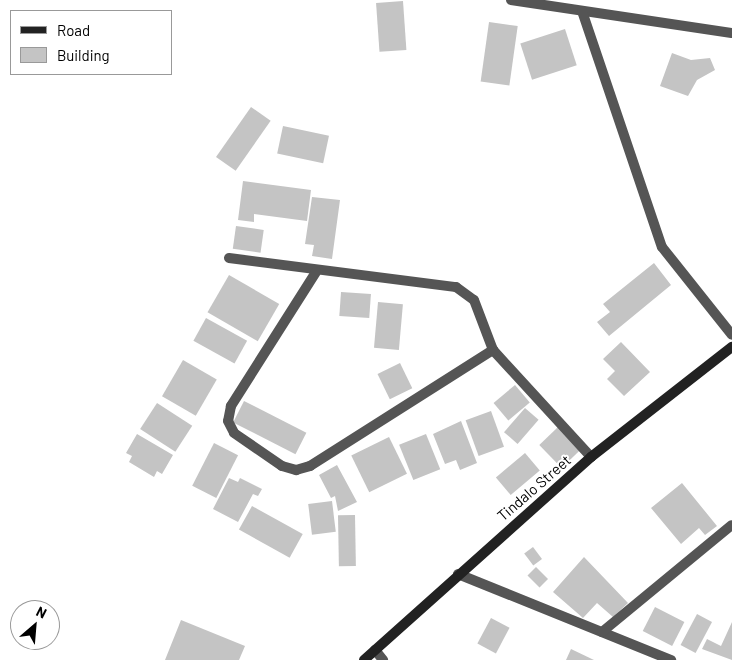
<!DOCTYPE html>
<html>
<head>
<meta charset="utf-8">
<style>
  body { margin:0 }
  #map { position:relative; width:732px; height:660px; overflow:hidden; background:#fff; font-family:Barlow,sans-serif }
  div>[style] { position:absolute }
  .building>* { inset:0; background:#c4c4c4; transform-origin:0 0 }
  .lane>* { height:10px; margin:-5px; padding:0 5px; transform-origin:5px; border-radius:5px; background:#555 }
  .street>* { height:10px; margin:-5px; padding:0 5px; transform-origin:5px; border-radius:5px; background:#555 }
  .secondary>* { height:10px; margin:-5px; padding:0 5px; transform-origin:5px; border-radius:5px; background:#222 }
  span { translate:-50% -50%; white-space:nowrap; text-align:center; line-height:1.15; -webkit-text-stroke:4px #fff; paint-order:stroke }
  .street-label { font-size:15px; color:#000 }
  .legend { position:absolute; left:10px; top:10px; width:162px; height:65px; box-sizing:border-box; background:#fff; border:1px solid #999; margin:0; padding:6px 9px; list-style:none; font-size:15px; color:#000 }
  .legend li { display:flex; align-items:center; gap:10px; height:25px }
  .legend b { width:25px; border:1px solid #999 }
  .north { position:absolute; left:10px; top:600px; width:50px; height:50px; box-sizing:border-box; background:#fff; border:1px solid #999; border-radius:50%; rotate:27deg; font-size:14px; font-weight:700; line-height:20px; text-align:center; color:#000 }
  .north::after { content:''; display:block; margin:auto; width:18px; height:22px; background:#000; clip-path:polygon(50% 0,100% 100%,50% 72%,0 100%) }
</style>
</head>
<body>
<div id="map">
  <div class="building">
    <i style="left:403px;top:1px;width:49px;height:27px;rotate:86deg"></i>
    <i style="left:489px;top:22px;width:29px;height:60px;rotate:8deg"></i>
    <i style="left:565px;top:29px;width:38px;height:47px;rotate:72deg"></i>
    <i style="clip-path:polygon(672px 53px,691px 60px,710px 58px,715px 70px,697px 80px,688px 96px,660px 86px)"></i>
    <i style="left:251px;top:107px;width:24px;height:61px;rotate:35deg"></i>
    <i style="left:283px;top:126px;width:47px;height:28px;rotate:12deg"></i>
    <i style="clip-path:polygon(243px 181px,311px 190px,307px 221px,254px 214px,254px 222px,238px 220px)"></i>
    <i style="clip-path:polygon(312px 197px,340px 200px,332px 259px,312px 256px,314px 245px,305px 244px)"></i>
    <i style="left:236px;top:226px;width:28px;height:23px;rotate:8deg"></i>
    <i style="clip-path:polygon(654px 263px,671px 285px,609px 336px,597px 322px,610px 312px,603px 304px)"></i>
    <i style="left:229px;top:275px;width:58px;height:43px;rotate:30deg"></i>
    <i style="left:341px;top:292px;width:30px;height:24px;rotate:4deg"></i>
    <i style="left:378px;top:302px;width:25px;height:46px;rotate:5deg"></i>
    <i style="left:206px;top:318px;width:47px;height:26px;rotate:29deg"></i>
    <i style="clip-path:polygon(621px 342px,650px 372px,624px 396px,607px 379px,615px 371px,603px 359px)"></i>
    <i style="left:183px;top:360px;width:39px;height:42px;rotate:30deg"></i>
    <i style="left:400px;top:363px;width:28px;height:25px;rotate:64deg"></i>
    <i style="left:515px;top:385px;width:23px;height:28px;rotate:50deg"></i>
    <i style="left:244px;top:401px;width:70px;height:24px;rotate:27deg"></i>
    <i style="left:157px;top:403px;width:42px;height:31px;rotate:33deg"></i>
    <i style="left:525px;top:408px;width:18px;height:32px;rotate:41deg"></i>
    <i style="left:491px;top:411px;width:38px;height:27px;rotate:70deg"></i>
    <i style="clip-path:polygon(461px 421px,477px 463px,460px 470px,456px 460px,445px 464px,433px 434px)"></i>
    <i style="left:558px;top:427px;width:32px;height:26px;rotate:46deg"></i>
    <i style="clip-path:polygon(137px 434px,173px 455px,162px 474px,157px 471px,154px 477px,129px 462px,132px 456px,126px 453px)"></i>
    <i style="left:426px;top:434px;width:38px;height:29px;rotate:68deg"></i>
    <i style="left:389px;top:437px;width:41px;height:42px;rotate:64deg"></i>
    <i style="left:214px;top:443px;width:27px;height:48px;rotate:27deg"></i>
    <i style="left:525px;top:453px;width:23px;height:38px;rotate:50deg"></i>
    <i style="clip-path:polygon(337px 465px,357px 502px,338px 511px,335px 496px,331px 498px,319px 475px)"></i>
    <i style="clip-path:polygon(229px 478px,238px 482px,240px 478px,262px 489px,258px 496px,253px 494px,238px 522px,213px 509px)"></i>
    <i style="clip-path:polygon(682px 483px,717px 526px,705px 535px,699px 528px,681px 544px,651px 508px)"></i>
    <i style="left:332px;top:501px;width:31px;height:24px;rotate:83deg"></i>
    <i style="left:252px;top:506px;width:58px;height:27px;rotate:29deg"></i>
    <i style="left:355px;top:515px;width:51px;height:17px;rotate:89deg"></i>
    <i style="left:533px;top:547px;width:15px;height:11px;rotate:53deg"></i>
    <i style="clip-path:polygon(584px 557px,628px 603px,613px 617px,597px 603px,583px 618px,553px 592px)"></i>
    <i style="left:536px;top:567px;width:17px;height:12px;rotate:45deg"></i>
    <i style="left:655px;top:607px;width:33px;height:27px;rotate:27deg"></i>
    <i style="left:697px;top:614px;width:17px;height:35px;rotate:28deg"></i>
    <i style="left:491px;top:618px;width:21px;height:29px;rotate:28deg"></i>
    <i style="clip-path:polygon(181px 620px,245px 646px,239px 660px,165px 660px)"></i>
    <i style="clip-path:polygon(732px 622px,732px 660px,702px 649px,707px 639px,721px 646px)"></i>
    <i style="clip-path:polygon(571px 649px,594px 660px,566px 660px)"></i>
  </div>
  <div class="lane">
    <i style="left:375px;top:650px;width:13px;rotate:51deg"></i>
  </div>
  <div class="street">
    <i style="left:511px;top:0;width:223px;rotate:8.5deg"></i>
    <i style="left:582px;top:11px;width:249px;rotate:71.3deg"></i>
    <i style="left:662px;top:247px;width:112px;rotate:51.5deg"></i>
    <i style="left:229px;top:258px;width:229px;rotate:7.3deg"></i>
    <i style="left:456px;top:287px;width:22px;rotate:36deg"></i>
    <i style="left:474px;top:300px;width:53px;rotate:69.2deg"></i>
    <i style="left:493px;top:350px;width:145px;rotate:47.5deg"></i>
    <i style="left:316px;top:272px;width:159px;rotate:122.4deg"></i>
    <i style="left:231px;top:406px;width:15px;rotate:101deg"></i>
    <i style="left:228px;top:421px;width:13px;rotate:63deg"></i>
    <i style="left:234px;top:433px;width:58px;rotate:34.5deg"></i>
    <i style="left:282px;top:466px;width:15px;rotate:16deg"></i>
    <i style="left:296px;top:470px;width:15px;rotate:-16deg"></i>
    <i style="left:310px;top:466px;width:217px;rotate:-32.4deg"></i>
    <i style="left:458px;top:574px;width:230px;rotate:22deg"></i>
    <i style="left:602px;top:632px;width:168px;rotate:-39.5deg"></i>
  </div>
  <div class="secondary">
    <i style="left:364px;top:660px;width:305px;rotate:-41.8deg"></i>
    <i style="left:591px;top:457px;width:179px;rotate:-38deg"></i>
  </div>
  <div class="street-label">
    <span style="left:534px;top:488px;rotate:-41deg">Tindalo Street</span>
  </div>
  <ul class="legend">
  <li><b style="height:6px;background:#222"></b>Road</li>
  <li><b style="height:14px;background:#c4c4c4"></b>Building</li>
  </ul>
  <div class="north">N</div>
</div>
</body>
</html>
